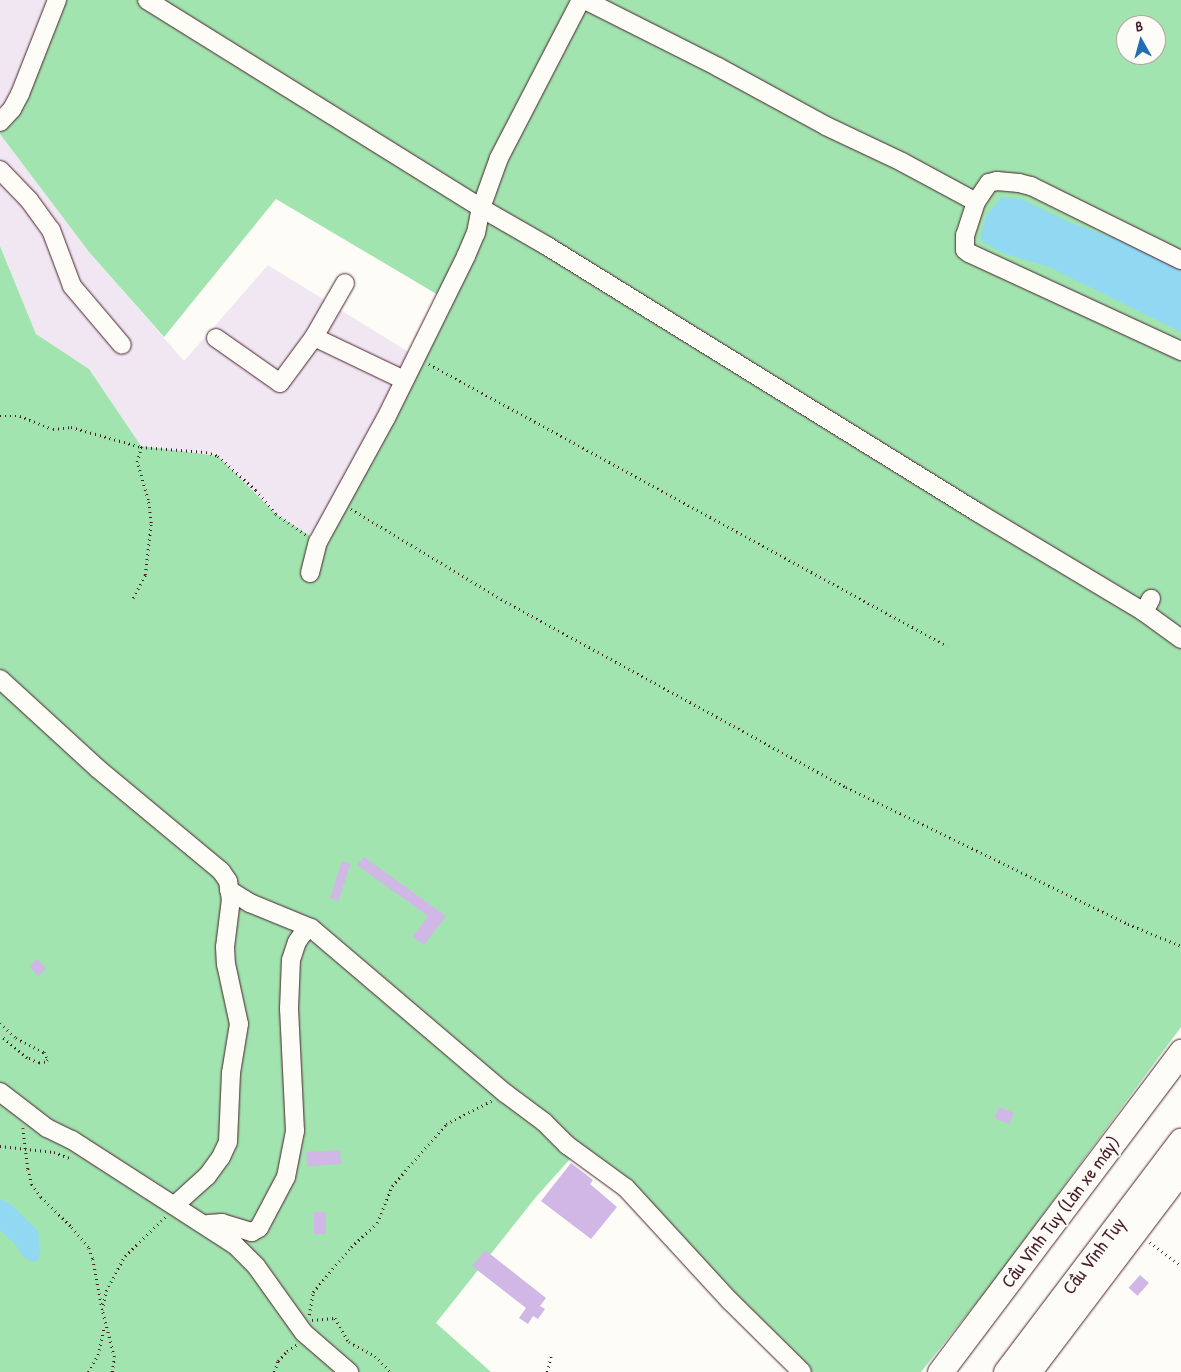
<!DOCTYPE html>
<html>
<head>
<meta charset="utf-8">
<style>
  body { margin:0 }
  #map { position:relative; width:1181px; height:1372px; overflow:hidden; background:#fdfcf7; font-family:"Patrick Hand",sans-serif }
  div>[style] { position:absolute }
  .built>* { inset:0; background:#f0e7f2 }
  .green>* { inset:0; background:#a1e4af }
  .water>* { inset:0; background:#91d8f3 }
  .building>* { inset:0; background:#d1b7e6; transform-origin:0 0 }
  .path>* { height:2.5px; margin-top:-1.25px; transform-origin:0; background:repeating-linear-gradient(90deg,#4a1f2b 0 1px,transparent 0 5px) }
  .roads { filter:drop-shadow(0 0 1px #4a1f2b) drop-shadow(0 0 1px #4a1f2b) }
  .minor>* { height:18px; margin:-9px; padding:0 9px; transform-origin:9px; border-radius:9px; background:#fdfcf7 }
  .highway>* { height:25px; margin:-12.5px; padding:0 12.5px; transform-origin:12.5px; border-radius:12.5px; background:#fdfcf7 }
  span { translate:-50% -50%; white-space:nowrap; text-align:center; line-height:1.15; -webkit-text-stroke:4px #fdfcf7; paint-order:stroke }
  .street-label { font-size:19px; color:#4a1f2b }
  .north { position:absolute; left:1116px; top:15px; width:50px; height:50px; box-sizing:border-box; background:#fdfcf7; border:1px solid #b5a4a5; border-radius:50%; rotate:353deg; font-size:14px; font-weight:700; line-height:20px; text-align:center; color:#4a1f2b }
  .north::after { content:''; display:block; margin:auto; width:18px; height:22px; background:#1f6fb2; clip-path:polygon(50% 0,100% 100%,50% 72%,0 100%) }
</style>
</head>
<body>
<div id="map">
  <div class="built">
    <i style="clip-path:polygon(0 0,57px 0,0 121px)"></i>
    <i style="clip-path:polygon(0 134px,89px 252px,184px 361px,268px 265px,415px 356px,318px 542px,276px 514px,218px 456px,141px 447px,89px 369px,36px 334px,0 246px)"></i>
  </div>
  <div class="green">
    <i style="clip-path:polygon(evenodd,57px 0,1181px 0,1181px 1027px,994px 1281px,921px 1372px,802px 1372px,578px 1150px,536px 1197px,436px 1323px,491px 1372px,0 1372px,0 246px,36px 334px,89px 369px,141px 446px,218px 456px,276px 514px,318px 541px,445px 299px,276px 199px,164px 337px,89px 252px,0 134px,0 121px,57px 0,1126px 25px,1156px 25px,1156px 55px,1126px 55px,1126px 25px)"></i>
  </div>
  <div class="water">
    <i style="clip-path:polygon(1002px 197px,1021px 199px,1069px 222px,1113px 238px,1181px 268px,1181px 332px,1049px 267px,1003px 253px,980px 240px,986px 216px)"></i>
    <i style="clip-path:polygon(0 1199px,9px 1203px,38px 1231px,40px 1251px,38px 1260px,33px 1262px,24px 1257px,14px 1243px,0 1230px)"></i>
  </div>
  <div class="building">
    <i style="clip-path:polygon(364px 857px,446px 916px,424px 945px,413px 937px,428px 916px,357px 865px)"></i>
    <i style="left:342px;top:861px;width:9px;height:39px;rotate:18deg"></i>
    <i style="left:37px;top:959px;width:13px;height:11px;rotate:45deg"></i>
    <i style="left:999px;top:1107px;width:16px;height:12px;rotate:22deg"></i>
    <i style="left:340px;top:1150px;width:14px;height:34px;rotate:86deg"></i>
    <i style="clip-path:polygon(571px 1163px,593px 1180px,590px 1184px,617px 1207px,591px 1239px,541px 1201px)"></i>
    <i style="left:314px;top:1212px;width:12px;height:22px"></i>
    <i style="clip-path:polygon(485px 1250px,546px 1298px,540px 1306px,545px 1309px,538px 1319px,533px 1316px,528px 1324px,519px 1318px,526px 1308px,472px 1266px)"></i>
    <i style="left:1140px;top:1275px;width:12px;height:17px;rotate:42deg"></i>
  </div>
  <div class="path">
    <i style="left:429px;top:364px;width:590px;rotate:28.56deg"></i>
    <i style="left:0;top:416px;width:20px"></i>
    <i style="left:20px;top:416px;width:35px;rotate:22deg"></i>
    <i style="left:53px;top:429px;width:18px;rotate:-6deg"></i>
    <i style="left:71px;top:427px;width:73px;rotate:15.9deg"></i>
    <i style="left:351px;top:509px;width:185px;rotate:30.9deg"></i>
    <i style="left:510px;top:604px;width:383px;rotate:28.6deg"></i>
    <i style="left:846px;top:787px;width:314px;rotate:25.9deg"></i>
    <i style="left:1128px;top:924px;width:57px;rotate:22.5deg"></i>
    <i style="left:133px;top:598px;width:26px;rotate:-62deg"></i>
    <i style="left:145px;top:575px;width:52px;rotate:-83.4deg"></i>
    <i style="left:151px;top:523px;width:23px;rotate:-97deg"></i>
    <i style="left:148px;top:500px;width:40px;rotate:-106deg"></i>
    <i style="left:137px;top:462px;width:16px;rotate:-75deg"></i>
    <i style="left:141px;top:447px;width:65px;rotate:4.4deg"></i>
    <i style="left:206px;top:452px;width:13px;rotate:18deg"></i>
    <i style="left:218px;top:456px;width:51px;rotate:41.8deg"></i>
    <i style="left:256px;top:490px;width:31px;rotate:50deg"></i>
    <i style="left:276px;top:514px;width:37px;rotate:35deg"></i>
    <i style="left:0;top:1023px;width:22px;rotate:43deg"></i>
    <i style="left:16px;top:1038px;width:31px;rotate:27deg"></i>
    <i style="left:44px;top:1052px;width:9px;rotate:63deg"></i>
    <i style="left:48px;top:1060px;width:4px;rotate:146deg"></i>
    <i style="left:45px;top:1062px;width:6px;rotate:171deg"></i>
    <i style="left:39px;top:1063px;width:13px;rotate:-157deg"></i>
    <i style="left:27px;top:1058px;width:35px;rotate:-140deg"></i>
    <i style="left:23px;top:1128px;width:41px;rotate:83deg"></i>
    <i style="left:28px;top:1169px;width:16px;rotate:75deg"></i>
    <i style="left:32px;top:1184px;width:16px;rotate:55deg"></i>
    <i style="left:41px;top:1197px;width:43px;rotate:44.1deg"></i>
    <i style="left:72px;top:1227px;width:27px;rotate:51deg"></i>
    <i style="left:89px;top:1248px;width:12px;rotate:70deg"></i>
    <i style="left:93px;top:1259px;width:50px;rotate:79.6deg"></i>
    <i style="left:0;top:1146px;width:54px;rotate:6.3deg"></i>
    <i style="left:54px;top:1152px;width:19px;rotate:21deg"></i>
    <i style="left:1150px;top:1242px;width:39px;rotate:37deg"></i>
    <i style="left:309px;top:1315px;width:23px;rotate:-80deg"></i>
    <i style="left:313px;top:1292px;width:59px;rotate:-49.8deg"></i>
    <i style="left:351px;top:1247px;width:35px;rotate:-43deg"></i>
    <i style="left:377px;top:1223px;width:40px;rotate:-68deg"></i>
    <i style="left:392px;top:1186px;width:82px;rotate:-48.9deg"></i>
    <i style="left:446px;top:1124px;width:51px;rotate:-27.1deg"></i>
    <i style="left:312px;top:1320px;width:23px;rotate:-5deg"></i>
    <i style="left:335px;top:1318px;width:28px;rotate:60deg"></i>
    <i style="left:349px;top:1342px;width:30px;rotate:28deg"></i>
    <i style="left:375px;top:1356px;width:23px;rotate:45deg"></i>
    <i style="left:88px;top:1372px;width:20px;rotate:-60deg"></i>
    <i style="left:98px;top:1355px;width:29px;rotate:-78deg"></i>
    <i style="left:112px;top:1372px;width:15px;rotate:-82deg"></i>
    <i style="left:114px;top:1357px;width:49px;rotate:-104.3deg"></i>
    <i style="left:102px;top:1310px;width:19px;rotate:-78deg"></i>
    <i style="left:106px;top:1291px;width:40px;rotate:-62deg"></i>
    <i style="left:125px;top:1256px;width:56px;rotate:-44.3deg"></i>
    <i style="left:274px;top:1372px;width:12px;rotate:-70deg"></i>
    <i style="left:278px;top:1361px;width:13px;rotate:-48deg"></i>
    <i style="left:287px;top:1351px;width:11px;rotate:-34deg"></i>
    <i style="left:547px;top:1372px;width:16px;rotate:-76deg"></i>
  </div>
  <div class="roads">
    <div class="minor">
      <i style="left:147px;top:0;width:393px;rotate:31.9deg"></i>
      <i style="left:481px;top:208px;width:76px;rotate:29.9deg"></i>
      <i style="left:547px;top:246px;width:506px;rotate:31.74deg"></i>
      <i style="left:977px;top:512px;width:195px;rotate:30.9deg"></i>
      <i style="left:1144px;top:612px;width:46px;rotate:36.1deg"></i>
      <i style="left:585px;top:0;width:149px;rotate:26.7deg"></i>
      <i style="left:718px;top:67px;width:123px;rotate:28.6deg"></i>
      <i style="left:826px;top:126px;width:84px;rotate:25.3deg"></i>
      <i style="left:902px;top:162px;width:84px;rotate:28.4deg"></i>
      <i style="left:976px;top:202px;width:23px;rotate:-56deg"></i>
      <i style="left:989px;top:183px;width:8px;rotate:-14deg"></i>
      <i style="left:997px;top:181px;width:22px;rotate:5deg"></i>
      <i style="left:1019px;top:183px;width:12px;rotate:14deg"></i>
      <i style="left:1031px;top:186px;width:167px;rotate:26.3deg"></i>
      <i style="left:0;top:122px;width:18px;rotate:-47deg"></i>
      <i style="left:12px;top:109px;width:17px;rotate:-62deg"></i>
      <i style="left:20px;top:94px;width:101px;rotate:-68.5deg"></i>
      <i style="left:0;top:170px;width:42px;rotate:46deg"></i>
      <i style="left:29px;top:200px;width:37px;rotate:54deg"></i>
      <i style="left:51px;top:230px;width:60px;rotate:69.4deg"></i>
      <i style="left:72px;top:286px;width:77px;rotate:49.7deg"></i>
      <i style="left:976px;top:202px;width:35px;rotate:108deg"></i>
      <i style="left:965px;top:235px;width:15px;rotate:90deg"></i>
      <i style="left:965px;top:250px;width:5px;rotate:37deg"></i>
      <i style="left:969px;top:253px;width:234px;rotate:24.8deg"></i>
      <i style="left:314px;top:337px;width:100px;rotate:25.5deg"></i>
      <i style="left:216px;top:338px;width:78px;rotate:35.1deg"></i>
      <i style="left:280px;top:383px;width:57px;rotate:-53.5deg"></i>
      <i style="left:314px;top:337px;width:62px;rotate:-60.1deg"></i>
      <i style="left:310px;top:573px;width:32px;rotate:-76deg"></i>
      <i style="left:318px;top:542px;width:141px;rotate:-61.3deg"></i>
      <i style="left:386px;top:418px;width:181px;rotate:-63.7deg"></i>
      <i style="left:466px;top:256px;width:25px;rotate:-67deg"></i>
      <i style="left:476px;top:233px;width:25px;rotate:-79deg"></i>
      <i style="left:481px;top:208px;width:53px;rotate:-70.2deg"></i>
      <i style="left:499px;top:158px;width:178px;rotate:-62.6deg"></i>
      <i style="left:1144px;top:612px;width:15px;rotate:-62deg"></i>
      <i style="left:0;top:679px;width:132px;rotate:42.5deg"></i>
      <i style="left:97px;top:768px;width:161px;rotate:39.7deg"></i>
      <i style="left:221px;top:871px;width:12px;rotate:55deg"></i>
      <i style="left:228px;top:881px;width:18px;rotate:81deg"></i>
      <i style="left:231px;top:899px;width:48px;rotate:97.1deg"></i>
      <i style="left:225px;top:947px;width:17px;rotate:87deg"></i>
      <i style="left:226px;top:964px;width:61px;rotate:77.8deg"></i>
      <i style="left:239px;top:1024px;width:50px;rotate:99.3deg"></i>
      <i style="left:231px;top:1073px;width:69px;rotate:92.5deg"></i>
      <i style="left:228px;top:1142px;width:17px;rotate:115deg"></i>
      <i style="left:221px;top:1157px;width:24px;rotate:126deg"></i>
      <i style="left:207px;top:1176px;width:43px;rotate:137.8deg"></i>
      <i style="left:229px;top:890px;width:25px;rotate:32deg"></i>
      <i style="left:250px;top:903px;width:66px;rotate:22.3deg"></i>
      <i style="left:311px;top:928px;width:255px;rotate:40.4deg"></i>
      <i style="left:505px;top:1093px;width:49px;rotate:36.6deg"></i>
      <i style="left:544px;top:1122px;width:33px;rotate:45deg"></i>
      <i style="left:567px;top:1145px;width:73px;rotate:36.1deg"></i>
      <i style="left:626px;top:1188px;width:154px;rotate:47.4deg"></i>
      <i style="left:730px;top:1301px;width:101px;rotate:44.6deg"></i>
      <i style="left:0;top:1092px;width:59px;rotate:37.5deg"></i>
      <i style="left:47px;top:1128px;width:28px;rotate:26deg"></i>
      <i style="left:72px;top:1140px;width:194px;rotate:32.8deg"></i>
      <i style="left:235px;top:1245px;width:30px;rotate:45deg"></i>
      <i style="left:256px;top:1266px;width:82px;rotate:54.4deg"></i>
      <i style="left:304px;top:1333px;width:60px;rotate:40.9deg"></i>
      <i style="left:208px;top:1224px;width:14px;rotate:-4deg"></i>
      <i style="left:222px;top:1223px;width:31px;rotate:17deg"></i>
      <i style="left:252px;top:1232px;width:8px;rotate:-30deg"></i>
      <i style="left:259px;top:1228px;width:58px;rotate:-62.1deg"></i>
      <i style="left:286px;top:1177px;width:47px;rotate:-78.9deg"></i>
      <i style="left:295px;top:1131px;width:122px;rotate:-92.8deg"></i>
      <i style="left:289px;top:1009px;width:49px;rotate:-87.7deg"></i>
      <i style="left:291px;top:960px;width:19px;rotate:-72deg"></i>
      <i style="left:297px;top:942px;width:11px;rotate:-56deg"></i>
      <i style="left:303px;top:933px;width:9px;rotate:-32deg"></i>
    </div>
    <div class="highway">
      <i style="left:940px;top:1372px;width:401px;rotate:-53deg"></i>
      <i style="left:1006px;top:1372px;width:290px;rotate:-52.9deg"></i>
      <i style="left:1028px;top:1372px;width:253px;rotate:-52.9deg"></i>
    </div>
  </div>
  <div class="street-label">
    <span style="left:1061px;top:1212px;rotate:-53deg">Cầu Vĩnh Tuy (Làn xe máy)</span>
    <span style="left:1094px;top:1256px;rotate:-53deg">Cầu Vĩnh Tuy</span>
  </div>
  <div class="north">B</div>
</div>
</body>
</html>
